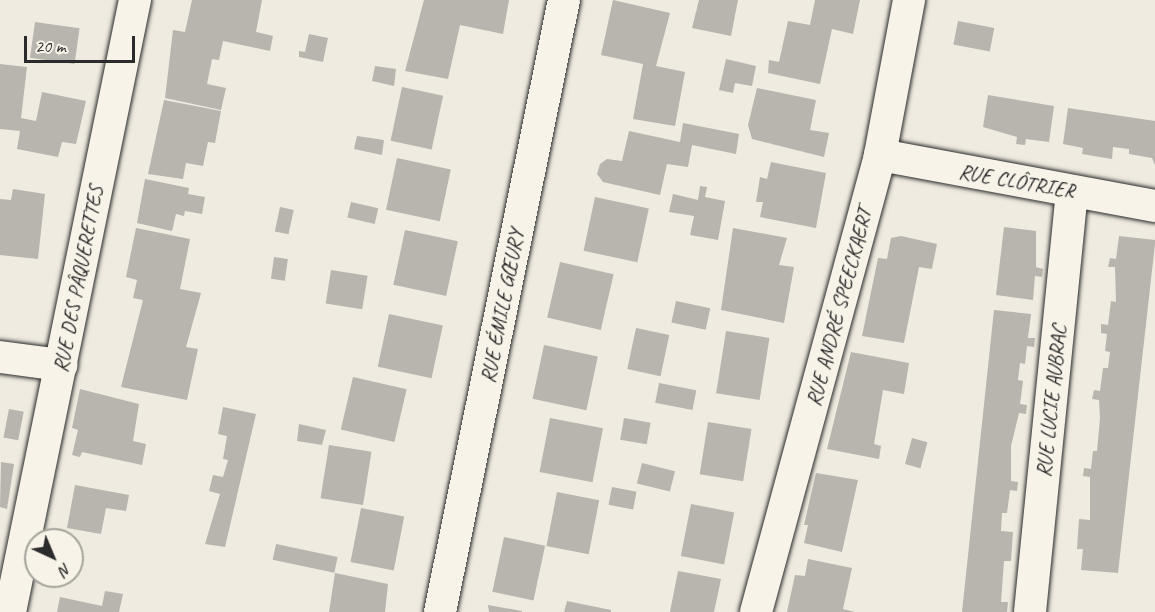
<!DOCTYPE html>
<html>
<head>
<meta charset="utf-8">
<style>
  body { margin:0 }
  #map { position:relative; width:1155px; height:612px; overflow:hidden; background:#efebe0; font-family:Caveat,sans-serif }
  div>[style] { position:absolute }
  .building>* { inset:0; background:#b8b5ae; transform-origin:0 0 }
  .roads { filter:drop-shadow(0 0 2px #2b2b2b) drop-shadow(0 0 2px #2b2b2b) }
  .minor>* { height:32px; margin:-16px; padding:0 16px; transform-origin:16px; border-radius:16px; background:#f7f3e8 }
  span { translate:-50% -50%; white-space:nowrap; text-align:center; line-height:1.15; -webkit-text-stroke:6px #f7f3e8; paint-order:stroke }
  .street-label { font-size:21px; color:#2b2b2b }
  .north { position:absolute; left:24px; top:528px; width:60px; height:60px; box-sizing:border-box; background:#f7f3e8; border:2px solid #a5a39c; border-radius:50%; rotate:136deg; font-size:16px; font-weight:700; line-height:24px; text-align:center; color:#2b2b2b }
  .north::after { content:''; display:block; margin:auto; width:21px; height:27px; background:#2b2b2b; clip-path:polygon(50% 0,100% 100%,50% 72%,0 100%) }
  .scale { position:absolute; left:24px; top:36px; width:111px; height:27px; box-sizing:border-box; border:3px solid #2b2b2b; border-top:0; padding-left:8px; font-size:18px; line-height:21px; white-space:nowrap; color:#2b2b2b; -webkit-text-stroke:4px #f7f3e8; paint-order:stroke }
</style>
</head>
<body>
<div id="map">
  <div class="building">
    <i style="clip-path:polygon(192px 0,262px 0,256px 32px,273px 36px,270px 51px,223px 41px,219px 60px,212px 59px,207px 84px,226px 88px,221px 110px,165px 98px,173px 30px,185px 32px)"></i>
    <i style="clip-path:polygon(424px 0,509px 0,503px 34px,460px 25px,448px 79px,405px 71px)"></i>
    <i style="clip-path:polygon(613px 0,670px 13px,656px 66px,685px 72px,675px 126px,633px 119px,643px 64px,601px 55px)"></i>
    <i style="clip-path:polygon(699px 0,738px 0,731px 36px,692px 28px)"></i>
    <i style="clip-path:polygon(815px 0,860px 0,853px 34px,832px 29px,820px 84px,768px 73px,769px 60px,779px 62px,788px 21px,810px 25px)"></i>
    <i style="left:958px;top:21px;width:37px;height:24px;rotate:11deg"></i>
    <i style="left:35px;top:22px;width:45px;height:36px;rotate:8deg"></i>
    <i style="clip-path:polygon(309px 34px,328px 38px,323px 62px,299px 57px,299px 51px,305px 52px)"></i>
    <i style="clip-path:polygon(726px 59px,756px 66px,752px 86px,735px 83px,733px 93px,719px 90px)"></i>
    <i style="clip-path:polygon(0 64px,27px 67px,21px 118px,36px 121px,42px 92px,86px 101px,76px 144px,62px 142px,58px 157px,17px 149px,20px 131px,0 129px)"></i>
    <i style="clip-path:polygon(375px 66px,396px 69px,394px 86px,372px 81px)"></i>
    <i style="left:402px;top:87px;width:42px;height:55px;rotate:12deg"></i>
    <i style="clip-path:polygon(757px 88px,816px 100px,810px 130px,829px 133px,824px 157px,752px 139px,748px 125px)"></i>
    <i style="clip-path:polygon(988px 95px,1054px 106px,1049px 142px,1026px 139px,1025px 145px,1016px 144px,1017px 137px,983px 127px)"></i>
    <i style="clip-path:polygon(164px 100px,221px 111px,215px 143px,208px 142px,203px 166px,186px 163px,183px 179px,148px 174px)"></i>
    <i style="clip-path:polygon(1068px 108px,1155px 121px,1155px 165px,1152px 158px,1129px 154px,1129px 149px,1113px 147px,1112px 159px,1082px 154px,1083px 148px,1063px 144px)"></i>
    <i style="clip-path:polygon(683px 123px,739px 134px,736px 154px,692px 145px,688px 167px,667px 164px,660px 195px,603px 182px,597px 174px,600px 164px,607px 159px,622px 161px,629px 131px,680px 142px)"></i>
    <i style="clip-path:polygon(357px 136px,384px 140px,382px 155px,354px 149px)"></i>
    <i style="left:397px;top:158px;width:55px;height:53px;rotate:12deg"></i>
    <i style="clip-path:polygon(771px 162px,826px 173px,816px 228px,760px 217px,763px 202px,756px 202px,760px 177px,767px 179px)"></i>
    <i style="clip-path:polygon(145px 179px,189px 188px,188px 194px,205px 197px,202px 214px,185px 211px,184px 216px,176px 214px,172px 231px,137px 223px)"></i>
    <i style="clip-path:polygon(700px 186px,707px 187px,705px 197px,725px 201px,718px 240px,690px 235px,694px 216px,669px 212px,673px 194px,698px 200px)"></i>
    <i style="clip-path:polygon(13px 189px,45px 194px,38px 259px,0 255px,0 199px,11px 200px)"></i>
    <i style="left:595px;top:197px;width:55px;height:55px;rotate:12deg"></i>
    <i style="left:351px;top:202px;width:28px;height:16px;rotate:13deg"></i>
    <i style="left:280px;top:207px;width:14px;height:25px;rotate:12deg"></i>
    <i style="clip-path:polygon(1004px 227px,1036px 231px,1036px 267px,1043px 269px,1042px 277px,1035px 276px,1033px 300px,996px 295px)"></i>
    <i style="clip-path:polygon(136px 228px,190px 239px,180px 289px,201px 293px,186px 347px,198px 349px,187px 400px,121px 387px,143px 300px,133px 298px,137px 280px,126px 277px)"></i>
    <i style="clip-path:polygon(733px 228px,787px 238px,779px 265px,794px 267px,784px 323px,721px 310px)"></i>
    <i style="left:405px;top:230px;width:54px;height:56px;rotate:12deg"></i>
    <i style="clip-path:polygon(901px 236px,937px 244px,932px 269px,919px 267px,904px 343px,862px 336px,878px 258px,887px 259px,891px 238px)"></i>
    <i style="clip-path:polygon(1119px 236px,1155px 240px,1155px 244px,1118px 573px,1081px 570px,1083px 549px,1077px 549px,1079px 519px,1090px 520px,1090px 477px,1083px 476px,1084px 468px,1091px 469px,1093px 451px,1097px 451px,1100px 418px,1099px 400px,1092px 399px,1094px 390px,1100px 391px,1103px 368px,1108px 368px,1110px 352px,1105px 351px,1107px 334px,1101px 333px,1101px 324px,1108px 325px,1111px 301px,1116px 302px,1115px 267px,1108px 267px,1110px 258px,1116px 259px)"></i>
    <i style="left:274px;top:257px;width:14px;height:22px;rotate:8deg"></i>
    <i style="left:560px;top:262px;width:55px;height:57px;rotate:13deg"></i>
    <i style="left:331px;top:270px;width:37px;height:34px;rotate:9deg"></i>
    <i style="left:676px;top:301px;width:35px;height:22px;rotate:12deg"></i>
    <i style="clip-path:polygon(994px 310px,1031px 314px,1028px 338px,1035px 338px,1034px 347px,1027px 346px,1025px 364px,1020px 363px,1018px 380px,1023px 381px,1020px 404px,1027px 405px,1026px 414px,1019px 413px,1011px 446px,1011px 481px,1018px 482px,1017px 491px,1010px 490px,1007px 513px,1002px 513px,1001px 531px,1013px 532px,1011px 561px,1004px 561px,1001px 602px,1008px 602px,1007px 612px,962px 612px)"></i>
    <i style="left:389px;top:314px;width:55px;height:54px;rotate:12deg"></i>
    <i style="left:636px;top:328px;width:34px;height:42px;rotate:12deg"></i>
    <i style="left:726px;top:331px;width:44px;height:63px;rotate:9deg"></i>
    <i style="left:544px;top:345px;width:55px;height:55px;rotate:12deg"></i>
    <i style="clip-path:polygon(851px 352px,909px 363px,904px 394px,883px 390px,874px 444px,881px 446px,879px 459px,827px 449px)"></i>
    <i style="left:353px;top:377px;width:55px;height:54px;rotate:13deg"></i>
    <i style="left:659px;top:383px;width:38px;height:20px;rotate:11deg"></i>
    <i style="clip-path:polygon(80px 389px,139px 404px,133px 441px,146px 444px,142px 465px,82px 452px,80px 457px,72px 455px,78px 430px,72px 428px)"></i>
    <i style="clip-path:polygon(223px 407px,256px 414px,225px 547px,205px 544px,220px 494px,209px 491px,213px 475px,223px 477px,228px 460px,223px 459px,227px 436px,218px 434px)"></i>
    <i style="left:9px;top:409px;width:15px;height:29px;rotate:11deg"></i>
    <i style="left:550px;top:418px;width:54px;height:55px;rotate:11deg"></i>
    <i style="left:624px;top:418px;width:27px;height:22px;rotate:10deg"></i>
    <i style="left:708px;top:422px;width:44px;height:53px;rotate:9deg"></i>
    <i style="clip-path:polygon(299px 424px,326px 430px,322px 445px,297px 441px)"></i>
    <i style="left:912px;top:438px;width:16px;height:27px;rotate:15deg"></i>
    <i style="left:329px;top:445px;width:43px;height:54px;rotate:9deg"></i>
    <i style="clip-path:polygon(1px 462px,14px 464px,7px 509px,0 507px)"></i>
    <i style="left:642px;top:463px;width:34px;height:21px;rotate:14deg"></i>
    <i style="clip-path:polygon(816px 473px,858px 480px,842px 552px,804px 543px,808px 525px,804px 525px)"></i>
    <i style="clip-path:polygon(75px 485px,129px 495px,126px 511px,106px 508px,101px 534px,67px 528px)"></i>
    <i style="left:612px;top:487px;width:25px;height:18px;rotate:11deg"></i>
    <i style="left:557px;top:492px;width:43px;height:55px;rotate:11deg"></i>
    <i style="left:691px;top:504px;width:44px;height:53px;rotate:11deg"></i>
    <i style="left:361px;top:508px;width:44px;height:55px;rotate:11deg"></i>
    <i style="left:504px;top:537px;width:42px;height:56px;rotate:12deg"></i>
    <i style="left:276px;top:544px;width:63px;height:16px;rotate:12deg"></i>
    <i style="clip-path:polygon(808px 559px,852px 568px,843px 609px,855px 612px,787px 612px,795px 575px,805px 576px)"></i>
    <i style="clip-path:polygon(678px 571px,721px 579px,714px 612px,670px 612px)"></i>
    <i style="clip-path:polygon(335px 573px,388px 584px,385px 612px,329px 612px)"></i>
    <i style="clip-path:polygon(105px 591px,123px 594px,119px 612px,57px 612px,60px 597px,102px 606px)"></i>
    <i style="clip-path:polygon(567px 601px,611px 610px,611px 612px,564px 612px)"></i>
    <i style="clip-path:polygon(488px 605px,522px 611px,522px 612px,489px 612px)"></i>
  </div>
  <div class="roads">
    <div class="minor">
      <i style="left:880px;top:155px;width:280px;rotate:10.5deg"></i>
      <i style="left:0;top:357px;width:62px;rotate:7.5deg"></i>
      <i style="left:10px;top:612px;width:625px;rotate:-78.46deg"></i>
      <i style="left:440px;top:612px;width:624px;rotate:-78.55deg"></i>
      <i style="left:756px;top:612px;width:474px;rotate:-74.8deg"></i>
      <i style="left:880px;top:155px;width:158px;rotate:-79.4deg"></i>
      <i style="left:1030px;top:612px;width:423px;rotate:-84.3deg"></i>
    </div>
  </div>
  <div class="street-label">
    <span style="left:1017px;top:181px;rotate:10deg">RUE CLÔTRIER</span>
    <span style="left:78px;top:279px;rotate:-79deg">RUE DES PÂQUERETTES</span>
    <span style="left:502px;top:306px;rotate:-79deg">RUE ÉMILE GŒURY</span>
    <span style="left:839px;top:307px;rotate:-75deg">RUE ANDRÉ SPEECKAERT</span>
    <span style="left:1051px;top:401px;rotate:-84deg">RUE LUCIE AUBRAC</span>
  </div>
  <div class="north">N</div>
  <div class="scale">20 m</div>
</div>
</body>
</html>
